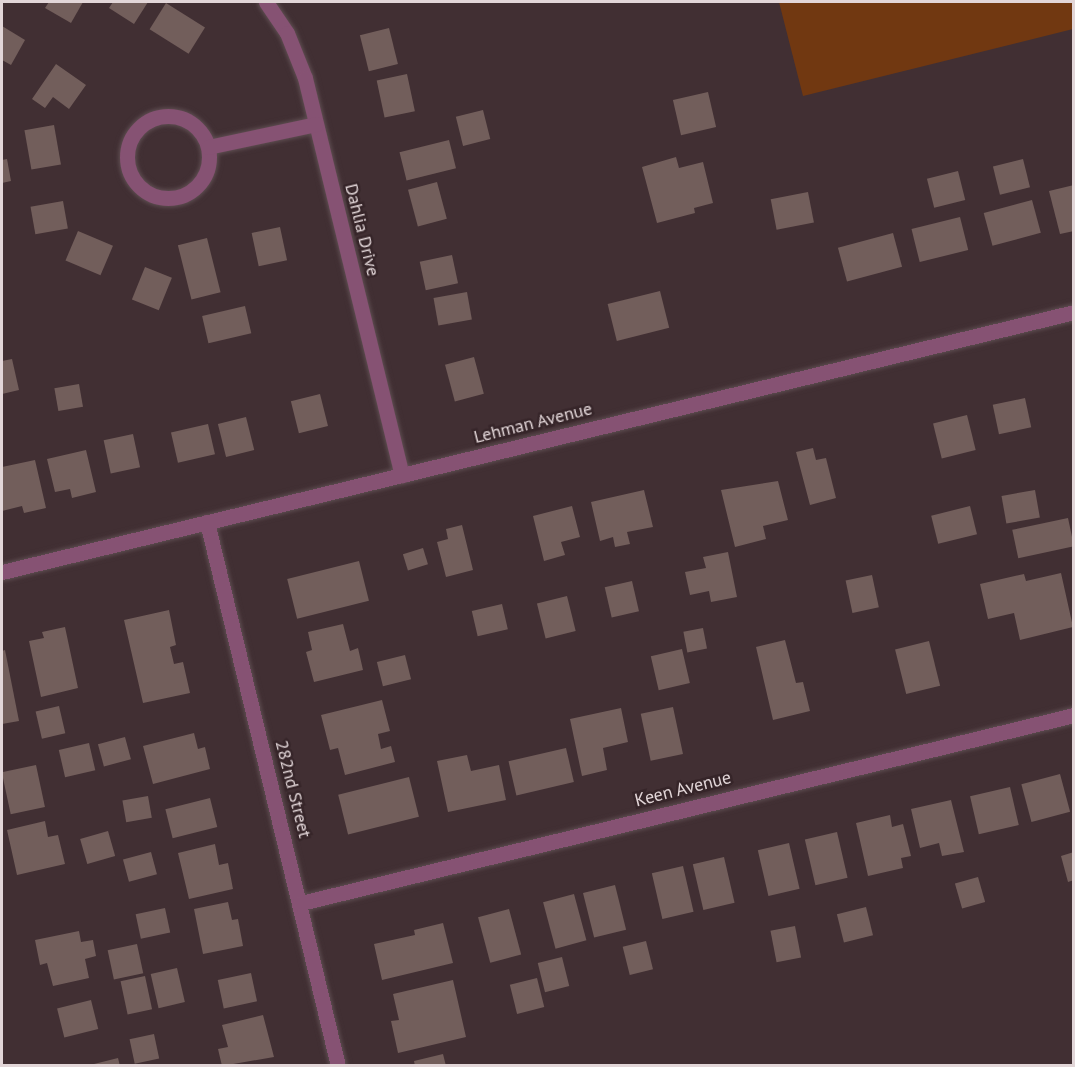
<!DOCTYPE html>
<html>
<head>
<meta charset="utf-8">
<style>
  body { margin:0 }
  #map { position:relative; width:1075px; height:1067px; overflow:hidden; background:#412f33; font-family:"PT Sans",sans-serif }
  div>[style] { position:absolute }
  .green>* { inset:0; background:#713811 }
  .building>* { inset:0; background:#725e5b; transform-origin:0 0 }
  .roads { filter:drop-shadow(0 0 2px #5e4d51) drop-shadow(0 0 2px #5e4d51) }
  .minor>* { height:15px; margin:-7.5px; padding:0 7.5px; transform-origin:7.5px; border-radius:7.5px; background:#865273 }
  .minor>.ring { margin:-7.5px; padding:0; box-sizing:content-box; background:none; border:15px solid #865273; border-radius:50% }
  span { translate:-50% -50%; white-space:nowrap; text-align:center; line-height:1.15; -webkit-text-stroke:5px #362529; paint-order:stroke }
  .street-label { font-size:18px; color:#e2d6d8 }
  .frame { position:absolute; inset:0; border:3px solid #e2d6d8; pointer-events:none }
</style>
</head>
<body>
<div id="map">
  <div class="green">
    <i style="clip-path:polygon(779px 2px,1073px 2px,1073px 29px,803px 96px)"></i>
  </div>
  <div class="building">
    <i style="clip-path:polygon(49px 2px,83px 2px,71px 23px,45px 8px)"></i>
    <i style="clip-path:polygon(113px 2px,148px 2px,134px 24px,109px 8px)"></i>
    <i style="left:166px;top:3px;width:46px;height:31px;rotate:32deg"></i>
    <i style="clip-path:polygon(2px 26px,25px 40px,11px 65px,2px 60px)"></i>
    <i style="left:389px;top:28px;width:37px;height:30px;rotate:76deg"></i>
    <i style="clip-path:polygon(56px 64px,86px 85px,69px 109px,53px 97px,45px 108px,32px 99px)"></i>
    <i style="left:407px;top:74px;width:38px;height:31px;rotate:78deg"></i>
    <i style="left:708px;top:92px;width:36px;height:36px;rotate:77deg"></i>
    <i style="left:483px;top:110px;width:30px;height:28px;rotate:76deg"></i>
    <i style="left:54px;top:125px;width:40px;height:30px;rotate:80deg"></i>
    <i style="left:449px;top:140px;width:29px;height:51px;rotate:76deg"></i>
    <i style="clip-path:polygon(676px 157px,679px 168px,703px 162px,713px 203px,694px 208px,695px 213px,657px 223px,642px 167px)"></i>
    <i style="clip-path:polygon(7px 159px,11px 181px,2px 183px,2px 160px)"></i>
    <i style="left:1023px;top:159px;width:29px;height:31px;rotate:76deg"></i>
    <i style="left:958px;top:171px;width:30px;height:32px;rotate:76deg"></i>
    <i style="left:437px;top:182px;width:38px;height:30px;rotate:75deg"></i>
    <i style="clip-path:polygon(1074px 185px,1074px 231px,1060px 234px,1049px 191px)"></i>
    <i style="left:808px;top:192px;width:31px;height:38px;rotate:79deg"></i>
    <i style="left:1032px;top:200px;width:34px;height:50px;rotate:75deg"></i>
    <i style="left:63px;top:201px;width:28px;height:33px;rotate:80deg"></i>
    <i style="left:960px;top:217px;width:34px;height:50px;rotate:76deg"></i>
    <i style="left:280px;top:227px;width:34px;height:29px;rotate:78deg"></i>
    <i style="left:78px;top:231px;width:38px;height:32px;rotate:23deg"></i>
    <i style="left:893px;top:233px;width:35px;height:57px;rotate:75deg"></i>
    <i style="left:207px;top:238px;width:56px;height:30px;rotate:76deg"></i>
    <i style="left:452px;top:255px;width:29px;height:33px;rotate:78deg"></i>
    <i style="left:145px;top:267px;width:29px;height:35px;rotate:22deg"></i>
    <i style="left:660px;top:291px;width:38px;height:54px;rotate:76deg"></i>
    <i style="left:467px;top:292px;width:28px;height:34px;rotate:80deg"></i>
    <i style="left:245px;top:306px;width:28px;height:44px;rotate:77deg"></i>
    <i style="left:474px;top:357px;width:38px;height:30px;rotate:75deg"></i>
    <i style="clip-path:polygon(12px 359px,19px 390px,2px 394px,2px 361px)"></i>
    <i style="left:79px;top:384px;width:23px;height:25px;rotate:80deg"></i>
    <i style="left:320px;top:394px;width:33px;height:30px;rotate:76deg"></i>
    <i style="left:1025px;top:398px;width:30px;height:33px;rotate:78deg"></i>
    <i style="left:967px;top:415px;width:36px;height:35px;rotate:76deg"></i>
    <i style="left:246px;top:417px;width:34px;height:29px;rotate:76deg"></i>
    <i style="left:208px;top:424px;width:31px;height:38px;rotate:77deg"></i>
    <i style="left:133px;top:434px;width:34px;height:30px;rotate:78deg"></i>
    <i style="clip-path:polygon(813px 448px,816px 460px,826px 458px,836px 498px,810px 505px,796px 452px)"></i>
    <i style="clip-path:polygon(86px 450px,96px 492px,72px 498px,70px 489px,55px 492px,47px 459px)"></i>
    <i style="clip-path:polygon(35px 460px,46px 508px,24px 513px,22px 506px,2px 511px,2px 467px)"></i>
    <i style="clip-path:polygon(778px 481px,788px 520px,763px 526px,766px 539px,735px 547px,721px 490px)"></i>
    <i style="clip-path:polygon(644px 490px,653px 527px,627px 532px,630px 544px,615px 547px,613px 537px,600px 541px,591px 502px)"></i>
    <i style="left:1035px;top:490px;width:28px;height:34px;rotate:80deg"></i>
    <i style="clip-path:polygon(572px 506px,580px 537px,561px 542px,565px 555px,544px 561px,533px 516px)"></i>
    <i style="left:970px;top:506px;width:29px;height:40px;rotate:76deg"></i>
    <i style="left:1068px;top:518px;width:29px;height:57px;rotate:78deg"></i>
    <i style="clip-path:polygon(462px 525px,473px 570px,446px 577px,437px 542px,448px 539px,446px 529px)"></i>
    <i style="left:423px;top:548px;width:17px;height:21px;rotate:73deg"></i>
    <i style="clip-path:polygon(728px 552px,737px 597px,711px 602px,709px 591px,690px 595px,685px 572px,706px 568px,703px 557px)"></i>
    <i style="left:359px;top:561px;width:41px;height:74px;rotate:76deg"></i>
    <i style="clip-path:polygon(1061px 573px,1073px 627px,1020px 640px,1014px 613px,988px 619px,980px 584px,1024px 574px,1026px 581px)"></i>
    <i style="left:872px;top:575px;width:33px;height:27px;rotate:78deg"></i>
    <i style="left:632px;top:581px;width:31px;height:28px;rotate:77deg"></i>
    <i style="left:567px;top:596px;width:36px;height:31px;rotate:76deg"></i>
    <i style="left:502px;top:604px;width:26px;height:31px;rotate:77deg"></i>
    <i style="clip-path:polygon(169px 610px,176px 645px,170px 647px,174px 664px,183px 662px,190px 693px,143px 703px,124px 620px)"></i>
    <i style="clip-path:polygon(343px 624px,350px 651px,358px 648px,363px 670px,314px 682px,306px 652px,312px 650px,308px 632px)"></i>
    <i style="clip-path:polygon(65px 627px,78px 688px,41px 697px,29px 641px,44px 638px,42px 632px)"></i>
    <i style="left:703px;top:628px;width:21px;height:20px;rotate:79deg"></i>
    <i style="clip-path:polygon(785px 640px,796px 683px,803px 682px,810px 711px,773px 720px,756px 647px)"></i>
    <i style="left:929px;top:641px;width:46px;height:35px;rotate:76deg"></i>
    <i style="left:682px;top:649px;width:35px;height:32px;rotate:77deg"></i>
    <i style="clip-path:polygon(5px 650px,19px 721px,2px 724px,2px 651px)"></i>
    <i style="left:405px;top:655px;width:25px;height:29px;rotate:76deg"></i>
    <i style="clip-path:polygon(382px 700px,390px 731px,378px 734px,381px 749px,391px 746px,395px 762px,345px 775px,338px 748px,330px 750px,321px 715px)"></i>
    <i style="left:59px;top:706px;width:28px;height:24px;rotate:77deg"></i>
    <i style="left:673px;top:707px;width:48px;height:33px;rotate:78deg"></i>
    <i style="clip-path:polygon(621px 708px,628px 742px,603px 748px,607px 770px,582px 776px,570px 719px)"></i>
    <i style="clip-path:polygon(194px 733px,198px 749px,205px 747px,210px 769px,153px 784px,143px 746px)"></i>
    <i style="left:125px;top:737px;width:23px;height:28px;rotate:75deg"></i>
    <i style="left:89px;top:743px;width:28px;height:31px;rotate:77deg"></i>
    <i style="left:566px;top:748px;width:35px;height:59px;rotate:77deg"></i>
    <i style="clip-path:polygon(467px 755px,471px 771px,499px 765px,506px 800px,448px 812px,437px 761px)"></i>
    <i style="left:36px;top:765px;width:43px;height:35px;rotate:78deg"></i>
    <i style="left:1060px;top:774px;width:39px;height:40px;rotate:75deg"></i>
    <i style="left:409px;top:777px;width:41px;height:73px;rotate:76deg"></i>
    <i style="left:1010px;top:787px;width:39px;height:41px;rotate:77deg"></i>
    <i style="left:148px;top:796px;width:22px;height:26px;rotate:80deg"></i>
    <i style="left:210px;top:798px;width:30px;height:46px;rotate:76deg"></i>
    <i style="clip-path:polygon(951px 800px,964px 852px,942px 856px,939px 843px,920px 848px,911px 809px)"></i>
    <i style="clip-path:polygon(890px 815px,892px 827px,903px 824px,911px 856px,901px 858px,903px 868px,868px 876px,856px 823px)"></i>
    <i style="clip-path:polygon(45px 821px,48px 837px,58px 835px,65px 864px,17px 875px,7px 830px)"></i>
    <i style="left:108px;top:831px;width:26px;height:29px;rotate:74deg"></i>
    <i style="left:837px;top:832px;width:47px;height:33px;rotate:77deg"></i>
    <i style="left:789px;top:843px;width:47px;height:32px;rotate:77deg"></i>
    <i style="clip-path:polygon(215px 844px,219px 865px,228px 863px,233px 889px,189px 899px,178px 853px)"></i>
    <i style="left:151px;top:852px;width:23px;height:29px;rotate:75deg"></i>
    <i style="clip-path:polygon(1074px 852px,1074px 880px,1068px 882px,1061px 856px)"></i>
    <i style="left:724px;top:857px;width:47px;height:32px;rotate:77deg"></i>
    <i style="left:683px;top:866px;width:47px;height:32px;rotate:77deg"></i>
    <i style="left:978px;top:877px;width:26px;height:24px;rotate:74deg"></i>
    <i style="left:615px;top:885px;width:46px;height:33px;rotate:76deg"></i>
    <i style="left:574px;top:894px;width:48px;height:32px;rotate:75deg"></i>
    <i style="clip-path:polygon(228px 902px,232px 920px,238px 919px,243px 946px,203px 954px,194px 909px)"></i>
    <i style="left:866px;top:907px;width:29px;height:30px;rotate:76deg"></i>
    <i style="left:165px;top:908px;width:25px;height:30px;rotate:78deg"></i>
    <i style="left:509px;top:909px;width:47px;height:32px;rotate:75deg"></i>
    <i style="clip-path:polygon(443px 923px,453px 963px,382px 980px,374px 944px,415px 935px,414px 930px)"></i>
    <i style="left:795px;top:926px;width:32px;height:25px;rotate:79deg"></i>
    <i style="clip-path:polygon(79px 931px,81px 942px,93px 940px,96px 956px,85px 959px,89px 978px,53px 986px,47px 963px,40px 965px,35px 940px)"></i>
    <i style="left:646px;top:941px;width:29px;height:24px;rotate:76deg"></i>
    <i style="left:137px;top:944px;width:30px;height:30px;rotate:78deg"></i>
    <i style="left:562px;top:957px;width:30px;height:25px;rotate:76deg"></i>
    <i style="left:177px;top:968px;width:35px;height:27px;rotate:77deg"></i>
    <i style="left:251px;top:973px;width:29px;height:34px;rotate:78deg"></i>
    <i style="left:145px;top:976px;width:34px;height:25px;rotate:78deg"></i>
    <i style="left:537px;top:978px;width:30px;height:28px;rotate:76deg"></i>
    <i style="clip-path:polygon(453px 980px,466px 1037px,398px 1053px,391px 1021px,399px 1020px,393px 994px)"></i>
    <i style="left:91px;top:1000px;width:30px;height:35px;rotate:76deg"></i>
    <i style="clip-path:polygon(263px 1015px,274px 1057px,222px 1066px,218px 1049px,228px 1047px,222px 1025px)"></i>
    <i style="left:154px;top:1034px;width:25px;height:25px;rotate:78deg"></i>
    <i style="clip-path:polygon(443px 1054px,446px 1066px,415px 1066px,414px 1061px)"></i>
    <i style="clip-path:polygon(118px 1058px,120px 1066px,90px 1066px,90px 1065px)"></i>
  </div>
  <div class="roads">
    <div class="minor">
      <i style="left:266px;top:2px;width:37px;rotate:56deg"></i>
      <i style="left:287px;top:33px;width:48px;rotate:68.2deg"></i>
      <i style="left:305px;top:78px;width:409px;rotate:76.3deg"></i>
      <i class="ring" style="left:127px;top:116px;width:67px;height:67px"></i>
      <i style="left:208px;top:147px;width:110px;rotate:-12deg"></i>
      <i style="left:207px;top:522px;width:560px;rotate:76.46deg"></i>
      <i style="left:2px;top:572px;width:1103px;rotate:-13.63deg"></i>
      <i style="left:301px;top:903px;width:796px;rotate:-13.67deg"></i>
    </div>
  </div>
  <div class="street-label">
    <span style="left:362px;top:230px;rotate:76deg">Dahlia Drive</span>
    <span style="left:533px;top:423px;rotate:-14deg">Lehman Avenue</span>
    <span style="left:293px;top:789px;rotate:76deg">282nd Street</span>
    <span style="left:683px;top:789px;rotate:-14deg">Keen Avenue</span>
  </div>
  <div class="frame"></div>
</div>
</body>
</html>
